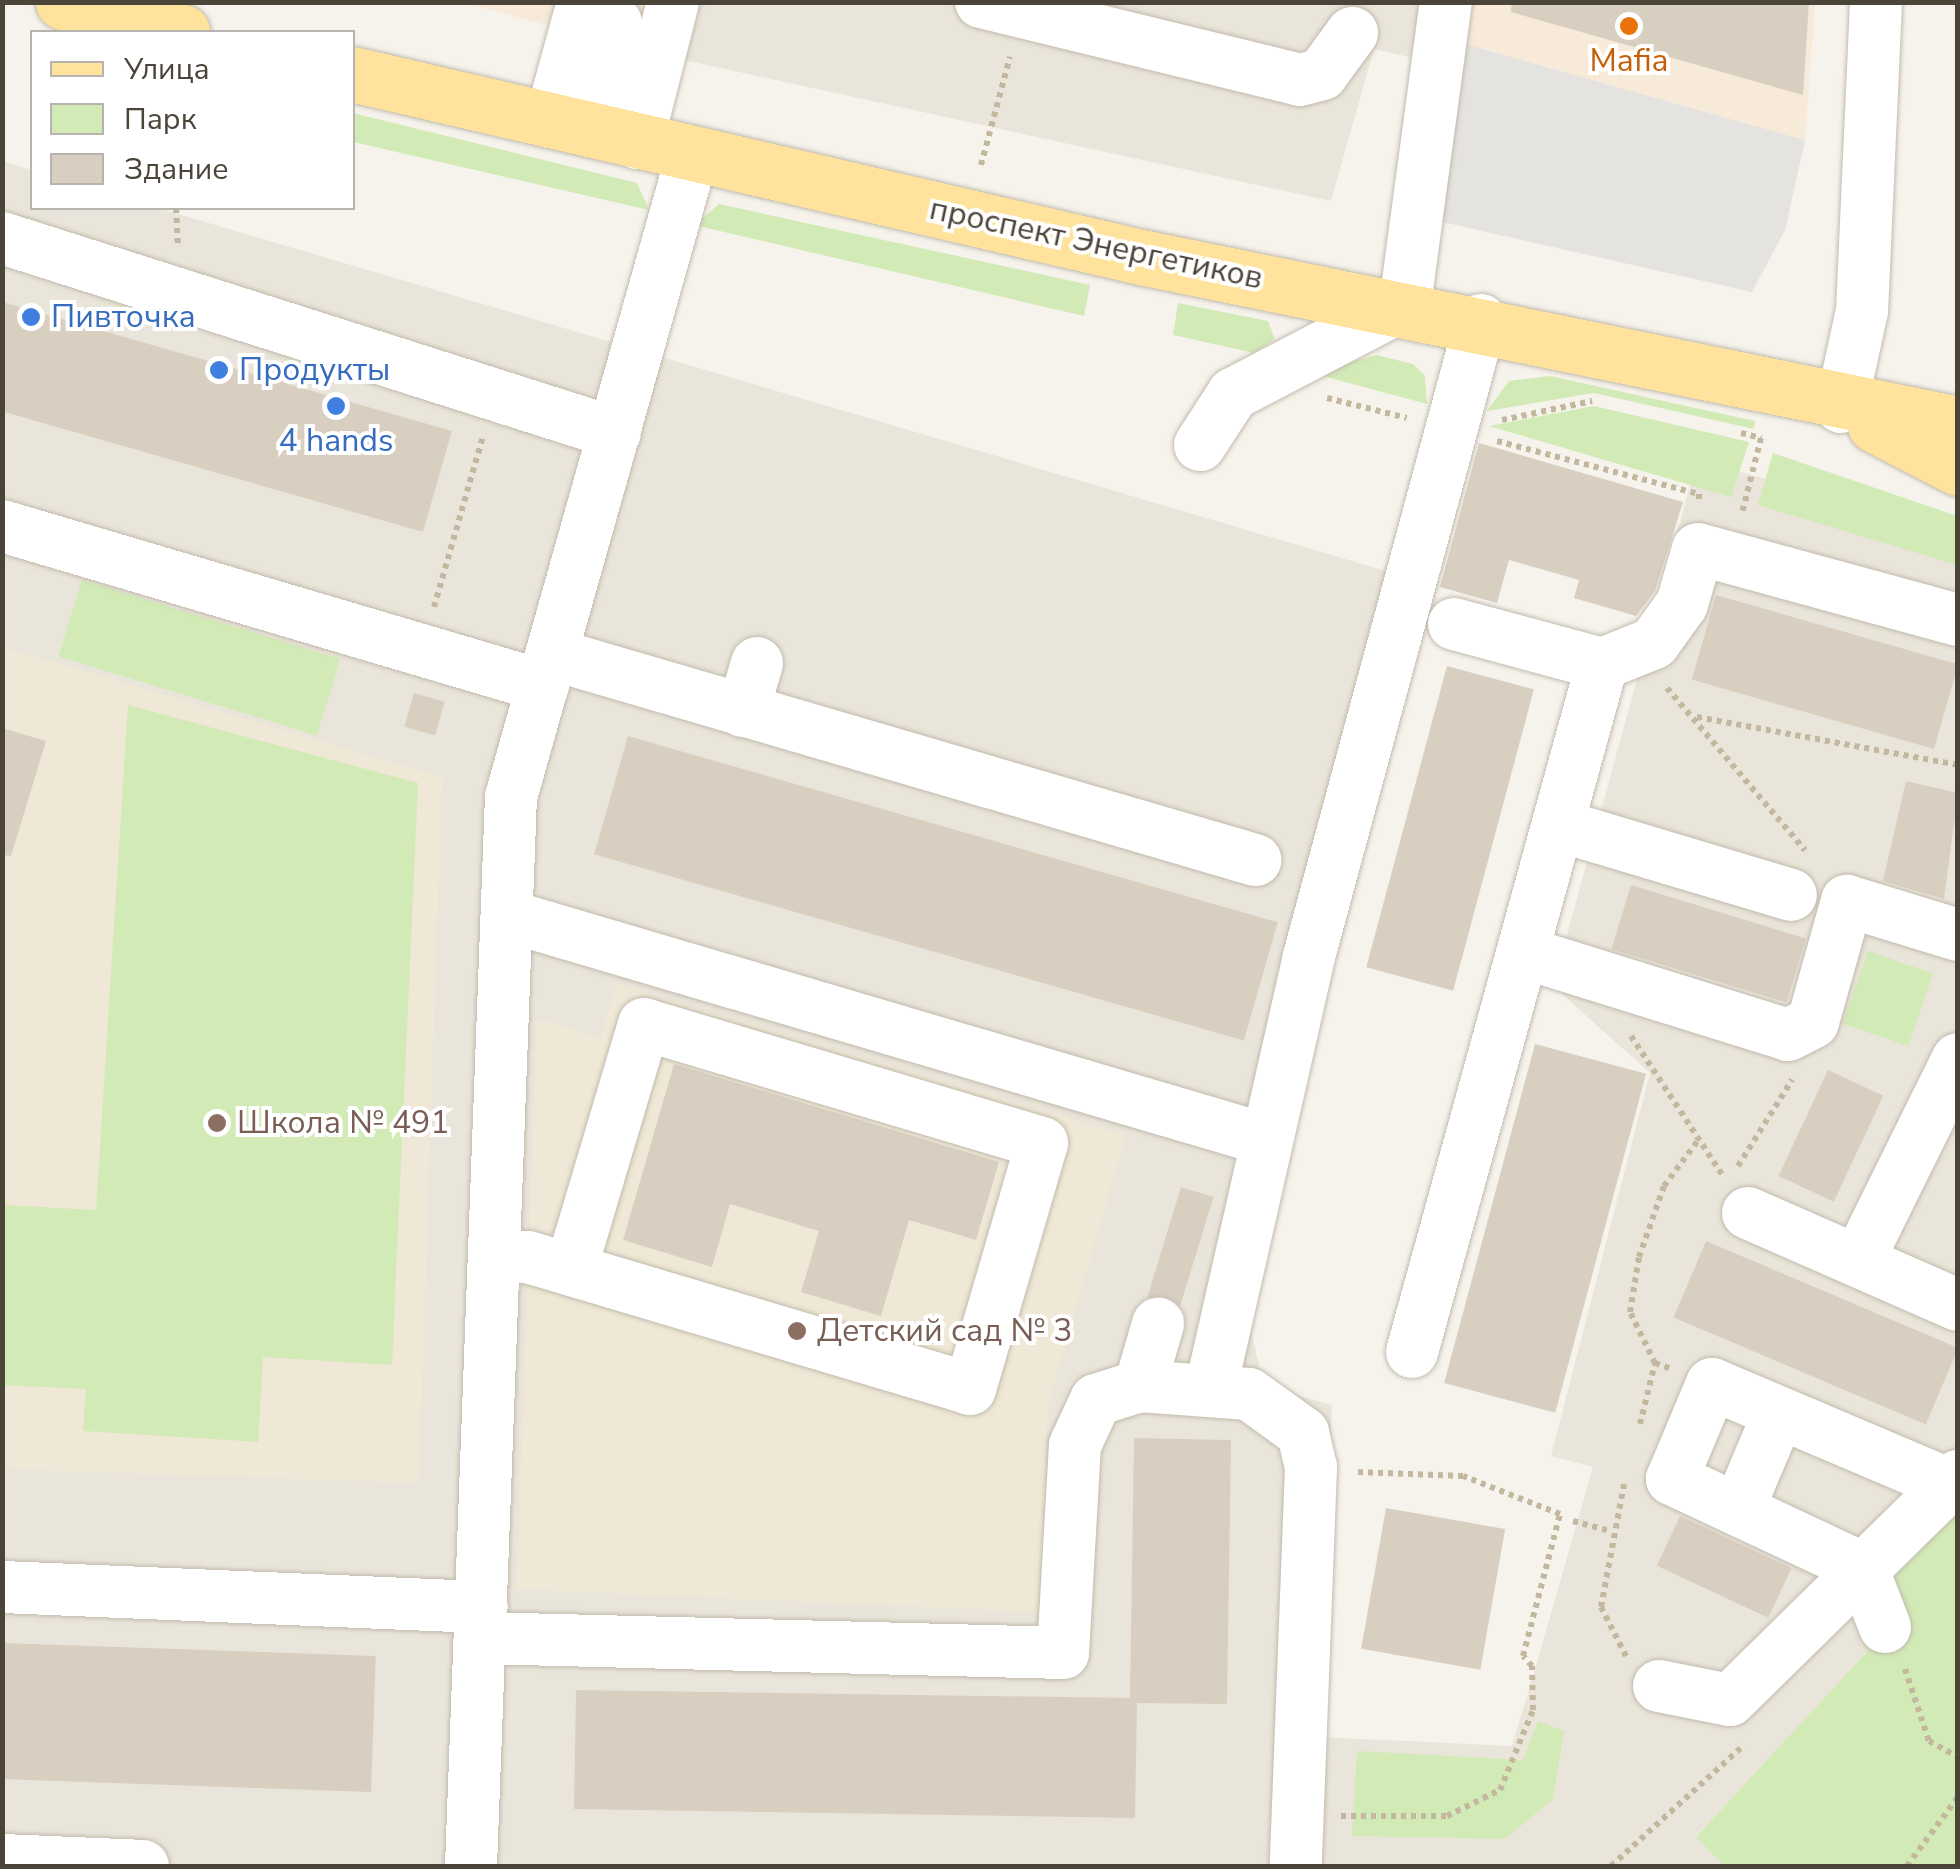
<!DOCTYPE html>
<html>
<head>
<meta charset="utf-8">
<style>
  body { margin:0 }
  #map { position:relative; width:1960px; height:1869px; overflow:hidden; background:#f6f3ec; font-family:"Nunito Sans",sans-serif }
  div>[style] { position:absolute }
  .residential>* { inset:0; background:#eae5da }
  .commercial>* { inset:0; background:#f7ead8 }
  .education>* { inset:0; background:#efe8d6 }
  .green>* { inset:0; background:#d2eab5; transform-origin:0 0 }
  .parking>* { inset:0; background:#e5e3e0 }
  .building>* { inset:0; background:#d8cfc1; transform-origin:0 0 }
  .path>* { height:6px; margin-top:-3px; transform-origin:0; background:repeating-linear-gradient(90deg,#c4b79f 0 5px,transparent 0 10px) }
  .roads { filter:drop-shadow(0 0 2px #c2bbae) drop-shadow(0 0 2px #c2bbae) }
  .minor>* { height:52px; margin:-26px; padding:0 26px; transform-origin:26px; border-radius:26px; background:#fff }
  .major>* { height:55px; margin:-27.5px; padding:0 27.5px; transform-origin:27.5px; border-radius:27.5px; background:#ffe39c }
  .dots>* { width:28px; height:28px; translate:-50% -50%; box-sizing:border-box; border:5px solid #fff; border-radius:50% }
  span { translate:-50% -50%; white-space:nowrap; text-align:center; line-height:1.15; -webkit-text-stroke:8px #fff; paint-order:stroke }
  .food-label { font-size:32px; color:#c56008 }
  .street-label { font-size:32px; color:#4b4439 }
  .shop-label { font-size:32px; color:#366cbe }
  .left { translate:0 -50%; text-align:left }
  .education-label { font-size:32px; color:#785e54 }
  .frame { position:absolute; inset:0; border:5px solid #4b4439; pointer-events:none }
  .legend { position:absolute; left:30px; top:30px; width:325px; height:180px; box-sizing:border-box; background:#fff; border:2px solid #b7b4b0; margin:0; padding:12px 18px; list-style:none; font-size:30px; color:#4b4439 }
  .legend li { display:flex; align-items:center; gap:20px; height:50px }
  .legend b { width:50px; border:2px solid #b7b4b0 }
</style>
</head>
<body>
<div id="map">
  <div class="residential">
    <i style="clip-path:polygon(658px 3px,1423px 3px,1410px 57px,1374px 49px,1331px 201px,647px 52px)"></i>
    <i style="clip-path:polygon(2px 161px,32px 170px,32px 208px,158px 208px,1426px 583px,1248px 1319px,1264px 1386px,1332px 1405px,1319px 1737px,1512px 1746px,1535px 1669px,1593px 1467px,1551px 1456px,1650px 1073px,1553px 986px,1697px 460px,1957px 531px,1957px 1562px,1696px 1836px,1724px 1866px,3px 1866px)"></i>
  </div>
  <div class="commercial">
    <i style="clip-path:polygon(465px 3px,658px 3px,647px 52px)"></i>
    <i style="clip-path:polygon(1423px 3px,1815px 3px,1805px 140px,1461px 43px)"></i>
  </div>
  <div class="education">
    <i style="clip-path:polygon(3px 647px,442px 777px,419px 1483px,3px 1469px)"></i>
    <i style="clip-path:polygon(616px 984px,1126px 1135px,1048px 1404px,1039px 1612px,517px 1589px,537px 1018px,601px 1038px)"></i>
  </div>
  <div class="green">
    <i style="clip-path:polygon(353px 113px,637px 183px,649px 210px,353px 142px)"></i>
    <i style="clip-path:polygon(719px 204px,1090px 285px,1084px 316px,694px 225px)"></i>
    <i style="clip-path:polygon(1178px 303px,1268px 321px,1275px 339px,1254px 353px,1173px 335px)"></i>
    <i style="clip-path:polygon(1376px 355px,1413px 364px,1425px 376px,1427px 404px,1312px 373px)"></i>
    <i style="clip-path:polygon(1550px 376px,1755px 421px,1754px 429px,1594px 393px,1487px 411px,1509px 381px)"></i>
    <i style="clip-path:polygon(1594px 406px,1749px 442px,1731px 497px,1489px 426px)"></i>
    <i style="clip-path:polygon(1773px 453px,1957px 516px,1957px 565px,1758px 505px)"></i>
    <i style="left:82px;top:580px;width:270px;height:80px;rotate:17deg"></i>
    <i style="clip-path:polygon(128px 705px,418px 783px,392px 1365px,263px 1357px,258px 1442px,83px 1431px,86px 1389px,3px 1385px,3px 1205px,96px 1210px)"></i>
    <i style="left:1868px;top:951px;width:69px;height:77px;rotate:19deg"></i>
    <i style="clip-path:polygon(1957px 1494px,1957px 1866px,1724px 1866px,1696px 1837px,1867px 1652px,1846px 1602px)"></i>
    <i style="clip-path:polygon(1538px 1721px,1564px 1731px,1553px 1799px,1505px 1839px,1352px 1836px,1357px 1751px,1523px 1760px)"></i>
  </div>
  <div class="parking">
    <i style="clip-path:polygon(1461px 43px,1805px 140px,1785px 230px,1752px 292px,1438px 221px)"></i>
  </div>
  <div class="building">
    <i style="clip-path:polygon(1512px 2px,1809px 2px,1803px 95px,1511px 12px)"></i>
    <i style="left:2px;top:302px;width:468px;height:105px;rotate:16deg"></i>
    <i style="clip-path:polygon(1479px 443px,1683px 502px,1655px 591px,1636px 616px,1574px 598px,1579px 580px,1509px 560px,1497px 603px,1440px 587px)"></i>
    <i style="left:1716px;top:595px;width:252px;height:88px;rotate:16deg"></i>
    <i style="left:1447px;top:666px;width:90px;height:312px;rotate:15deg"></i>
    <i style="left:414px;top:693px;width:32px;height:35px;rotate:16deg"></i>
    <i style="clip-path:polygon(2px 728px,46px 741px,11px 856px,2px 855px)"></i>
    <i style="left:628px;top:736px;width:676px;height:123px;rotate:16deg"></i>
    <i style="clip-path:polygon(1906px 781px,1958px 793px,1944px 899px,1883px 881px)"></i>
    <i style="left:1631px;top:885px;width:183px;height:67px;rotate:17deg"></i>
    <i style="left:1535px;top:1044px;width:115px;height:351px;rotate:15deg"></i>
    <i style="clip-path:polygon(674px 1064px,999px 1162px,976px 1240px,909px 1220px,881px 1316px,801px 1292px,819px 1231px,730px 1204px,712px 1267px,623px 1240px)"></i>
    <i style="left:1828px;top:1070px;width:61px;height:117px;rotate:25deg"></i>
    <i style="left:1181px;top:1187px;width:34px;height:115px;rotate:17deg"></i>
    <i style="left:1706px;top:1241px;width:274px;height:83px;rotate:23deg"></i>
    <i style="clip-path:polygon(1134px 1438px,1231px 1440px,1227px 1704px,1137px 1703px,1135px 1818px,574px 1809px,576px 1690px,1130px 1698px)"></i>
    <i style="left:1386px;top:1508px;width:121px;height:143px;rotate:10deg"></i>
    <i style="left:1680px;top:1516px;width:123px;height:55px;rotate:25deg"></i>
    <i style="left:2px;top:1643px;width:374px;height:136px;rotate:2deg"></i>
  </div>
  <div class="path">
    <i style="left:981px;top:165px;width:112px;rotate:-75deg"></i>
    <i style="left:176px;top:208px;width:36px;rotate:87deg"></i>
    <i style="left:1327px;top:398px;width:82px;rotate:14deg"></i>
    <i style="left:1502px;top:420px;width:92px;rotate:-11.9deg"></i>
    <i style="left:1741px;top:433px;width:21px;rotate:14deg"></i>
    <i style="left:1761px;top:438px;width:77px;rotate:104.2deg"></i>
    <i style="left:1497px;top:441px;width:209px;rotate:14.7deg"></i>
    <i style="left:1699px;top:494px;width:9px;rotate:90deg"></i>
    <i style="left:434px;top:607px;width:178px;rotate:-74deg"></i>
    <i style="left:1667px;top:688px;width:213px;rotate:49.6deg"></i>
    <i style="left:1697px;top:717px;width:265px;rotate:10.4deg"></i>
    <i style="left:1631px;top:1036px;width:168px;rotate:56.7deg"></i>
    <i style="left:1738px;top:1166px;width:102px;rotate:-57.9deg"></i>
    <i style="left:1655px;top:1363px;width:57px;rotate:-116.1deg"></i>
    <i style="left:1630px;top:1312px;width:56px;rotate:-80.7deg"></i>
    <i style="left:1639px;top:1257px;width:75px;rotate:-70.6deg"></i>
    <i style="left:1664px;top:1186px;width:59px;rotate:-53.3deg"></i>
    <i style="left:1640px;top:1424px;width:63px;rotate:-76.2deg"></i>
    <i style="left:1655px;top:1363px;width:15px;rotate:20deg"></i>
    <i style="left:1624px;top:1484px;width:125px;rotate:100.6deg"></i>
    <i style="left:1601px;top:1607px;width:57px;rotate:63deg"></i>
    <i style="left:1573px;top:1521px;width:39px;rotate:15deg"></i>
    <i style="left:1905px;top:1669px;width:76px;rotate:71.6deg"></i>
    <i style="left:1929px;top:1741px;width:33px;rotate:29deg"></i>
    <i style="left:1341px;top:1816px;width:106px"></i>
    <i style="left:1447px;top:1816px;width:59px;rotate:-26.1deg"></i>
    <i style="left:1500px;top:1790px;width:87px;rotate:-67.6deg"></i>
    <i style="left:1533px;top:1710px;width:44px;rotate:-91.3deg"></i>
    <i style="left:1532px;top:1666px;width:13px;rotate:-132deg"></i>
    <i style="left:1523px;top:1656px;width:147px;rotate:-75.4deg"></i>
    <i style="left:1560px;top:1514px;width:104px;rotate:-158.6deg"></i>
    <i style="left:1463px;top:1476px;width:106px;rotate:-177.8deg"></i>
    <i style="left:1611px;top:1866px;width:180px;rotate:-42.3deg"></i>
    <i style="left:1907px;top:1866px;width:86px;rotate:-53.5deg"></i>
  </div>
  <div class="roads">
    <div class="minor">
      <i style="left:981px;top:2px;width:328px;rotate:13.7deg"></i>
      <i style="left:1300px;top:80px;width:23px;rotate:-15deg"></i>
      <i style="left:1322px;top:74px;width:51px;rotate:-53.8deg"></i>
      <i style="left:550px;top:122px;width:113px;rotate:-74.6deg"></i>
      <i style="left:587px;top:130px;width:111px;rotate:-74.8deg"></i>
      <i style="left:637px;top:143px;width:146px;rotate:-75.7deg"></i>
      <i style="left:2px;top:238px;width:643px;rotate:17.65deg"></i>
      <i style="left:1841px;top:407px;width:98px;rotate:-77.7deg"></i>
      <i style="left:1862px;top:311px;width:309px;rotate:-87.4deg"></i>
      <i style="left:1200px;top:445px;width:61px;rotate:-57.1deg"></i>
      <i style="left:1233px;top:394px;width:194px;rotate:-27.6deg"></i>
      <i style="left:1405px;top:304px;width:305px;rotate:-82.3deg"></i>
      <i style="left:2px;top:526px;width:564px;rotate:16.48deg"></i>
      <i style="left:1454px;top:624px;width:153px;rotate:15.1deg"></i>
      <i style="left:1602px;top:664px;width:56px;rotate:-22deg"></i>
      <i style="left:1654px;top:643px;width:48px;rotate:-54.3deg"></i>
      <i style="left:1682px;top:604px;width:57px;rotate:-73.8deg"></i>
      <i style="left:1698px;top:549px;width:270px;rotate:15.3deg"></i>
      <i style="left:552px;top:654px;width:733px;rotate:16.33deg"></i>
      <i style="left:743px;top:711px;width:50px;rotate:-73.7deg"></i>
      <i style="left:1561px;top:826px;width:240px;rotate:16.7deg"></i>
      <i style="left:508px;top:916px;width:791px;rotate:16.44deg"></i>
      <i style="left:1525px;top:953px;width:275px;rotate:17.3deg"></i>
      <i style="left:1788px;top:1035px;width:28px;rotate:-27deg"></i>
      <i style="left:1813px;top:1022px;width:126px;rotate:-74.3deg"></i>
      <i style="left:1847px;top:901px;width:116px;rotate:17deg"></i>
      <i style="left:1748px;top:1213px;width:229px;rotate:23.7deg"></i>
      <i style="left:494px;top:1256px;width:34px;rotate:2deg"></i>
      <i style="left:528px;top:1257px;width:461px;rotate:16.6deg"></i>
      <i style="left:970px;top:1389px;width:256px;rotate:-73.7deg"></i>
      <i style="left:1042px;top:1143px;width:415px;rotate:-163.4deg"></i>
      <i style="left:644px;top:1024px;width:256px;rotate:106.6deg"></i>
      <i style="left:1858px;top:1261px;width:225px;rotate:-63.7deg"></i>
      <i style="left:1412px;top:1352px;width:714px;rotate:-74.56deg"></i>
      <i style="left:1140px;top:1386px;width:65px;rotate:-73.8deg"></i>
      <i style="left:1211px;top:1388px;width:439px;rotate:-77.2deg"></i>
      <i style="left:1308px;top:960px;width:663px;rotate:-74.87deg"></i>
      <i style="left:1738px;top:1510px;width:105px;rotate:-67.1deg"></i>
      <i style="left:2px;top:1587px;width:480px;rotate:2.4deg"></i>
      <i style="left:1885px;top:1627px;width:63px;rotate:-111.3deg"></i>
      <i style="left:1862px;top:1568px;width:210px;rotate:-154.9deg"></i>
      <i style="left:1672px;top:1479px;width:103px;rotate:-67.2deg"></i>
      <i style="left:1712px;top:1384px;width:256px;rotate:23deg"></i>
      <i style="left:480px;top:1638px;width:583px;rotate:1.47deg"></i>
      <i style="left:1063px;top:1653px;width:208px;rotate:-86.7deg"></i>
      <i style="left:1075px;top:1445px;width:50px;rotate:-65deg"></i>
      <i style="left:1096px;top:1400px;width:46px;rotate:-17.7deg"></i>
      <i style="left:1140px;top:1386px;width:109px;rotate:4.2deg"></i>
      <i style="left:1249px;top:1394px;width:67px;rotate:35.8deg"></i>
      <i style="left:1303px;top:1433px;width:35px;rotate:77deg"></i>
      <i style="left:1311px;top:1467px;width:399px;rotate:92.2deg"></i>
      <i style="left:1659px;top:1686px;width:72px;rotate:11.2deg"></i>
      <i style="left:1730px;top:1700px;width:320px;rotate:-44.5deg"></i>
      <i style="left:2px;top:1860px;width:141px;rotate:2.4deg"></i>
      <i style="left:471px;top:1866px;width:1070px;rotate:-87.86deg"></i>
      <i style="left:511px;top:797px;width:666px;rotate:-74.23deg"></i>
    </div>
    <div class="major">
      <i style="left:63px;top:2px;width:123px;rotate:14.1deg"></i>
      <i style="left:352px;top:74px;width:810px;rotate:13.06deg"></i>
      <i style="left:1141px;top:257px;width:834px;rotate:11.55deg"></i>
      <i style="left:1875px;top:425px;width:93px;rotate:27.4deg"></i>
    </div>
  </div>
  <div class="dots">
    <i style="left:1629px;top:26px;background:#e8710a"></i>
    <i style="left:31px;top:317px;background:#3f7fe0"></i>
    <i style="left:219px;top:370px;background:#3f7fe0"></i>
    <i style="left:336px;top:406px;background:#3f7fe0"></i>
    <i style="left:217px;top:1123px;background:#8d6e63"></i>
    <i style="left:797px;top:1331px;background:#8d6e63"></i>
  </div>
  <div class="food-label">
    <span style="left:1629px;top:61px">Mafia</span>
  </div>
  <div class="street-label">
    <span style="left:1096px;top:244px;rotate:12deg">проспект Энергетиков</span>
  </div>
  <div class="shop-label">
    <span class="left" style="left:51px;top:317px">Пивточка</span>
    <span class="left" style="left:239px;top:370px">Продукты</span>
    <span style="left:336px;top:441px">4 hands</span>
  </div>
  <div class="education-label">
    <span class="left" style="left:237px;top:1123px">Школа № 491</span>
    <span class="left" style="left:817px;top:1331px">Детский сад № 3</span>
  </div>
  <div class="frame"></div>
  <ul class="legend">
  <li><b style="height:12px;background:#ffe39c"></b>Улица</li>
  <li><b style="height:28px;background:#d2eab5"></b>Парк</li>
  <li><b style="height:28px;background:#d8cfc1"></b>Здание</li>
  </ul>
</div>
</body>
</html>
